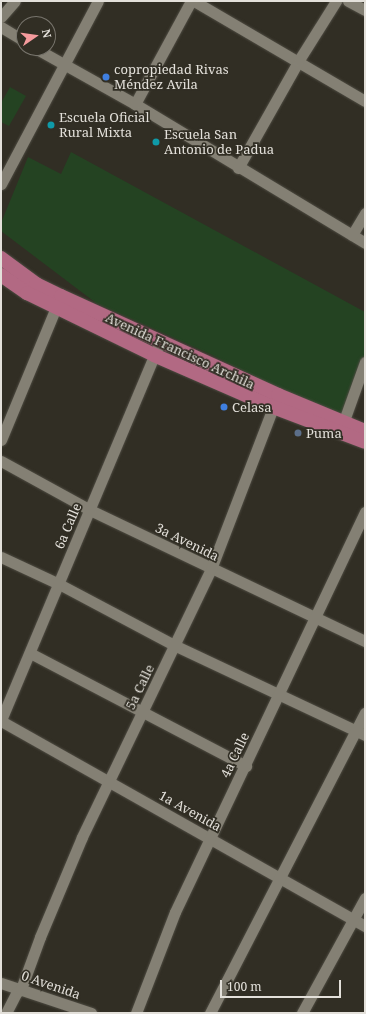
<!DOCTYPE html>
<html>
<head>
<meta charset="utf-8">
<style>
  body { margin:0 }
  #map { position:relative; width:366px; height:1014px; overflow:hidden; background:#312e24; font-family:"Noto Serif",serif }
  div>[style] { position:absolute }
  .green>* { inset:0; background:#244322 }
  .roads { filter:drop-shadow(0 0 1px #4e4b42) drop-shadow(0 0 1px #4e4b42) }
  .minor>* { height:11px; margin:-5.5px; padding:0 5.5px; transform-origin:5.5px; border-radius:5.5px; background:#848074 }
  .major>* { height:14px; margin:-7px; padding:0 7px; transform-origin:7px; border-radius:7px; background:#b26983 }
  .dots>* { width:11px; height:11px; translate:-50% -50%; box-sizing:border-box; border:2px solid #312e24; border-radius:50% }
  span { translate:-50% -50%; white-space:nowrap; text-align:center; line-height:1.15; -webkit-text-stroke:3.5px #312e24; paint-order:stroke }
  .poi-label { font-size:13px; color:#e3e0da }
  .left { translate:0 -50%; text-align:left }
  .street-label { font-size:13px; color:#e3e0da }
  .frame { position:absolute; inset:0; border:2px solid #e3e0da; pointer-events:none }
  .north { position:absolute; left:16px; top:16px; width:40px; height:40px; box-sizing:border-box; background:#312e24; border:1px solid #78756d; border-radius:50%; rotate:77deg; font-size:11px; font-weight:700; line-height:16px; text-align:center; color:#e3e0da }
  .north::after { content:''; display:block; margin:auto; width:14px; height:18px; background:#f59b9d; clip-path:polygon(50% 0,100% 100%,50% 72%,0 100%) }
  .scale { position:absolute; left:220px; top:980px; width:121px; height:18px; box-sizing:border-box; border:2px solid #e3e0da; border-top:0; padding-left:5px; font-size:12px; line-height:14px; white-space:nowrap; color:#e3e0da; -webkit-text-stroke:3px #312e24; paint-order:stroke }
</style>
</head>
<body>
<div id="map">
  <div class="green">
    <i style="clip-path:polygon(10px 87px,26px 96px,9px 126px,1px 122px,1px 103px)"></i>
    <i style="clip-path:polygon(71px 152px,365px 312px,365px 362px,344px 422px,212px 355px,96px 303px,1px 231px,1px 223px,28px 157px,61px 174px)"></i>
  </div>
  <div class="roads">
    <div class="minor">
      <i style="left:194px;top:1px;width:198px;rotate:30.3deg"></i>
      <i style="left:348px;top:1px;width:19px;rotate:28deg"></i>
      <i style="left:1px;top:17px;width:21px;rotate:-49deg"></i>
      <i style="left:1px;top:27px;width:27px;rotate:31deg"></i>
      <i style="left:35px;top:48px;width:115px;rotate:29.2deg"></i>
      <i style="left:135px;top:104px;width:269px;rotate:31.1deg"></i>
      <i style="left:135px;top:104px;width:117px;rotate:-61.5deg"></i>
      <i style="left:238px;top:168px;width:124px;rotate:-60.5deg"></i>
      <i style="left:299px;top:60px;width:70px;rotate:-57.9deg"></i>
      <i style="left:1px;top:184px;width:207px;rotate:-62.1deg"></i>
      <i style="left:352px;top:235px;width:26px;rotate:-59deg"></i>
      <i style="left:341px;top:429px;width:71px;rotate:-70.3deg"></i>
      <i style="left:1px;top:440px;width:152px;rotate:-67.5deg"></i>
      <i style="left:1px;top:461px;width:102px;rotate:28.8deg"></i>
      <i style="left:90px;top:510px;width:305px;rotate:25.5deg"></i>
      <i style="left:1px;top:557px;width:64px;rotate:25deg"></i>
      <i style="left:59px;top:584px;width:132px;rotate:27.9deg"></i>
      <i style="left:176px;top:646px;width:209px;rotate:25.2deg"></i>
      <i style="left:30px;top:653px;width:244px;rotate:27.6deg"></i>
      <i style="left:1px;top:720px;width:403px;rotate:-67.2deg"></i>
      <i style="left:1px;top:721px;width:418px;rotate:29.4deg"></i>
      <i style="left:1px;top:983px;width:95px;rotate:18.4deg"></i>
      <i style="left:6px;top:1013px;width:22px;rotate:-63deg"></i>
      <i style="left:16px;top:993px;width:6px;rotate:-39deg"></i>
      <i style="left:21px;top:989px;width:55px;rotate:-69.9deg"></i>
      <i style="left:40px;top:937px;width:108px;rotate:-67.2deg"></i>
      <i style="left:82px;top:837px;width:297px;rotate:-64.3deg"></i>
      <i style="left:211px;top:569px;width:181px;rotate:-69deg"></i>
      <i style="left:136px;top:1013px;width:108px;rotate:-68.9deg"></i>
      <i style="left:175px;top:912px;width:443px;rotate:-64.6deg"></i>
      <i style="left:210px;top:1013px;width:338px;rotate:-62.7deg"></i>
      <i style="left:302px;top:1013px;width:131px;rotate:-61.3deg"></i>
    </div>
    <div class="major">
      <i style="left:1px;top:258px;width:44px;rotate:36.6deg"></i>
      <i style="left:36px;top:284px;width:28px;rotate:26deg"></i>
      <i style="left:61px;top:296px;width:239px;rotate:24.5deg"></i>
      <i style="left:278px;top:395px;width:94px;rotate:22.5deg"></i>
      <i style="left:1px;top:275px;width:32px;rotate:35deg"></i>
      <i style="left:27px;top:293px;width:141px;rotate:26deg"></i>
      <i style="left:154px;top:355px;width:130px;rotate:23.6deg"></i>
      <i style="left:273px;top:407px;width:98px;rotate:20.8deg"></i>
    </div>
  </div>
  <div class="dots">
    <i style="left:106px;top:77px;background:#3f7fe0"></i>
    <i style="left:51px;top:125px;background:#0f9aa8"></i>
    <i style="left:156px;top:142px;background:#0f9aa8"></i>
    <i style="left:224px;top:407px;background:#3f7fe0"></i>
    <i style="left:298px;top:433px;background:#5c6f8a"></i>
  </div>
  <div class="poi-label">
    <span class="left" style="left:114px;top:77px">copropiedad Rivas<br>Méndez Avila</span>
    <span class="left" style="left:59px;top:125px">Escuela Oficial<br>Rural Mixta</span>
    <span class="left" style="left:164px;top:142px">Escuela San<br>Antonio de Padua</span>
    <span class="left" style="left:232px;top:407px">Celasa</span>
    <span class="left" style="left:306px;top:433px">Puma</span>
  </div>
  <div class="street-label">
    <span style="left:180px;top:351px;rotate:25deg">Avenida Francisco Archila</span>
    <span style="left:68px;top:526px;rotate:-67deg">6a Calle</span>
    <span style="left:187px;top:542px;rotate:26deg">3a Avenida</span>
    <span style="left:140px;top:687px;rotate:-64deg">5a Calle</span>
    <span style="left:235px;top:755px;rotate:-64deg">4a Calle</span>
    <span style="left:190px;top:811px;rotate:29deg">1a Avenida</span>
    <span style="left:51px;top:985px;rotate:19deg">0 Avenida</span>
  </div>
  <div class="frame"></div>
  <div class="north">N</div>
  <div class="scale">100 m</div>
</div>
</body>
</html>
